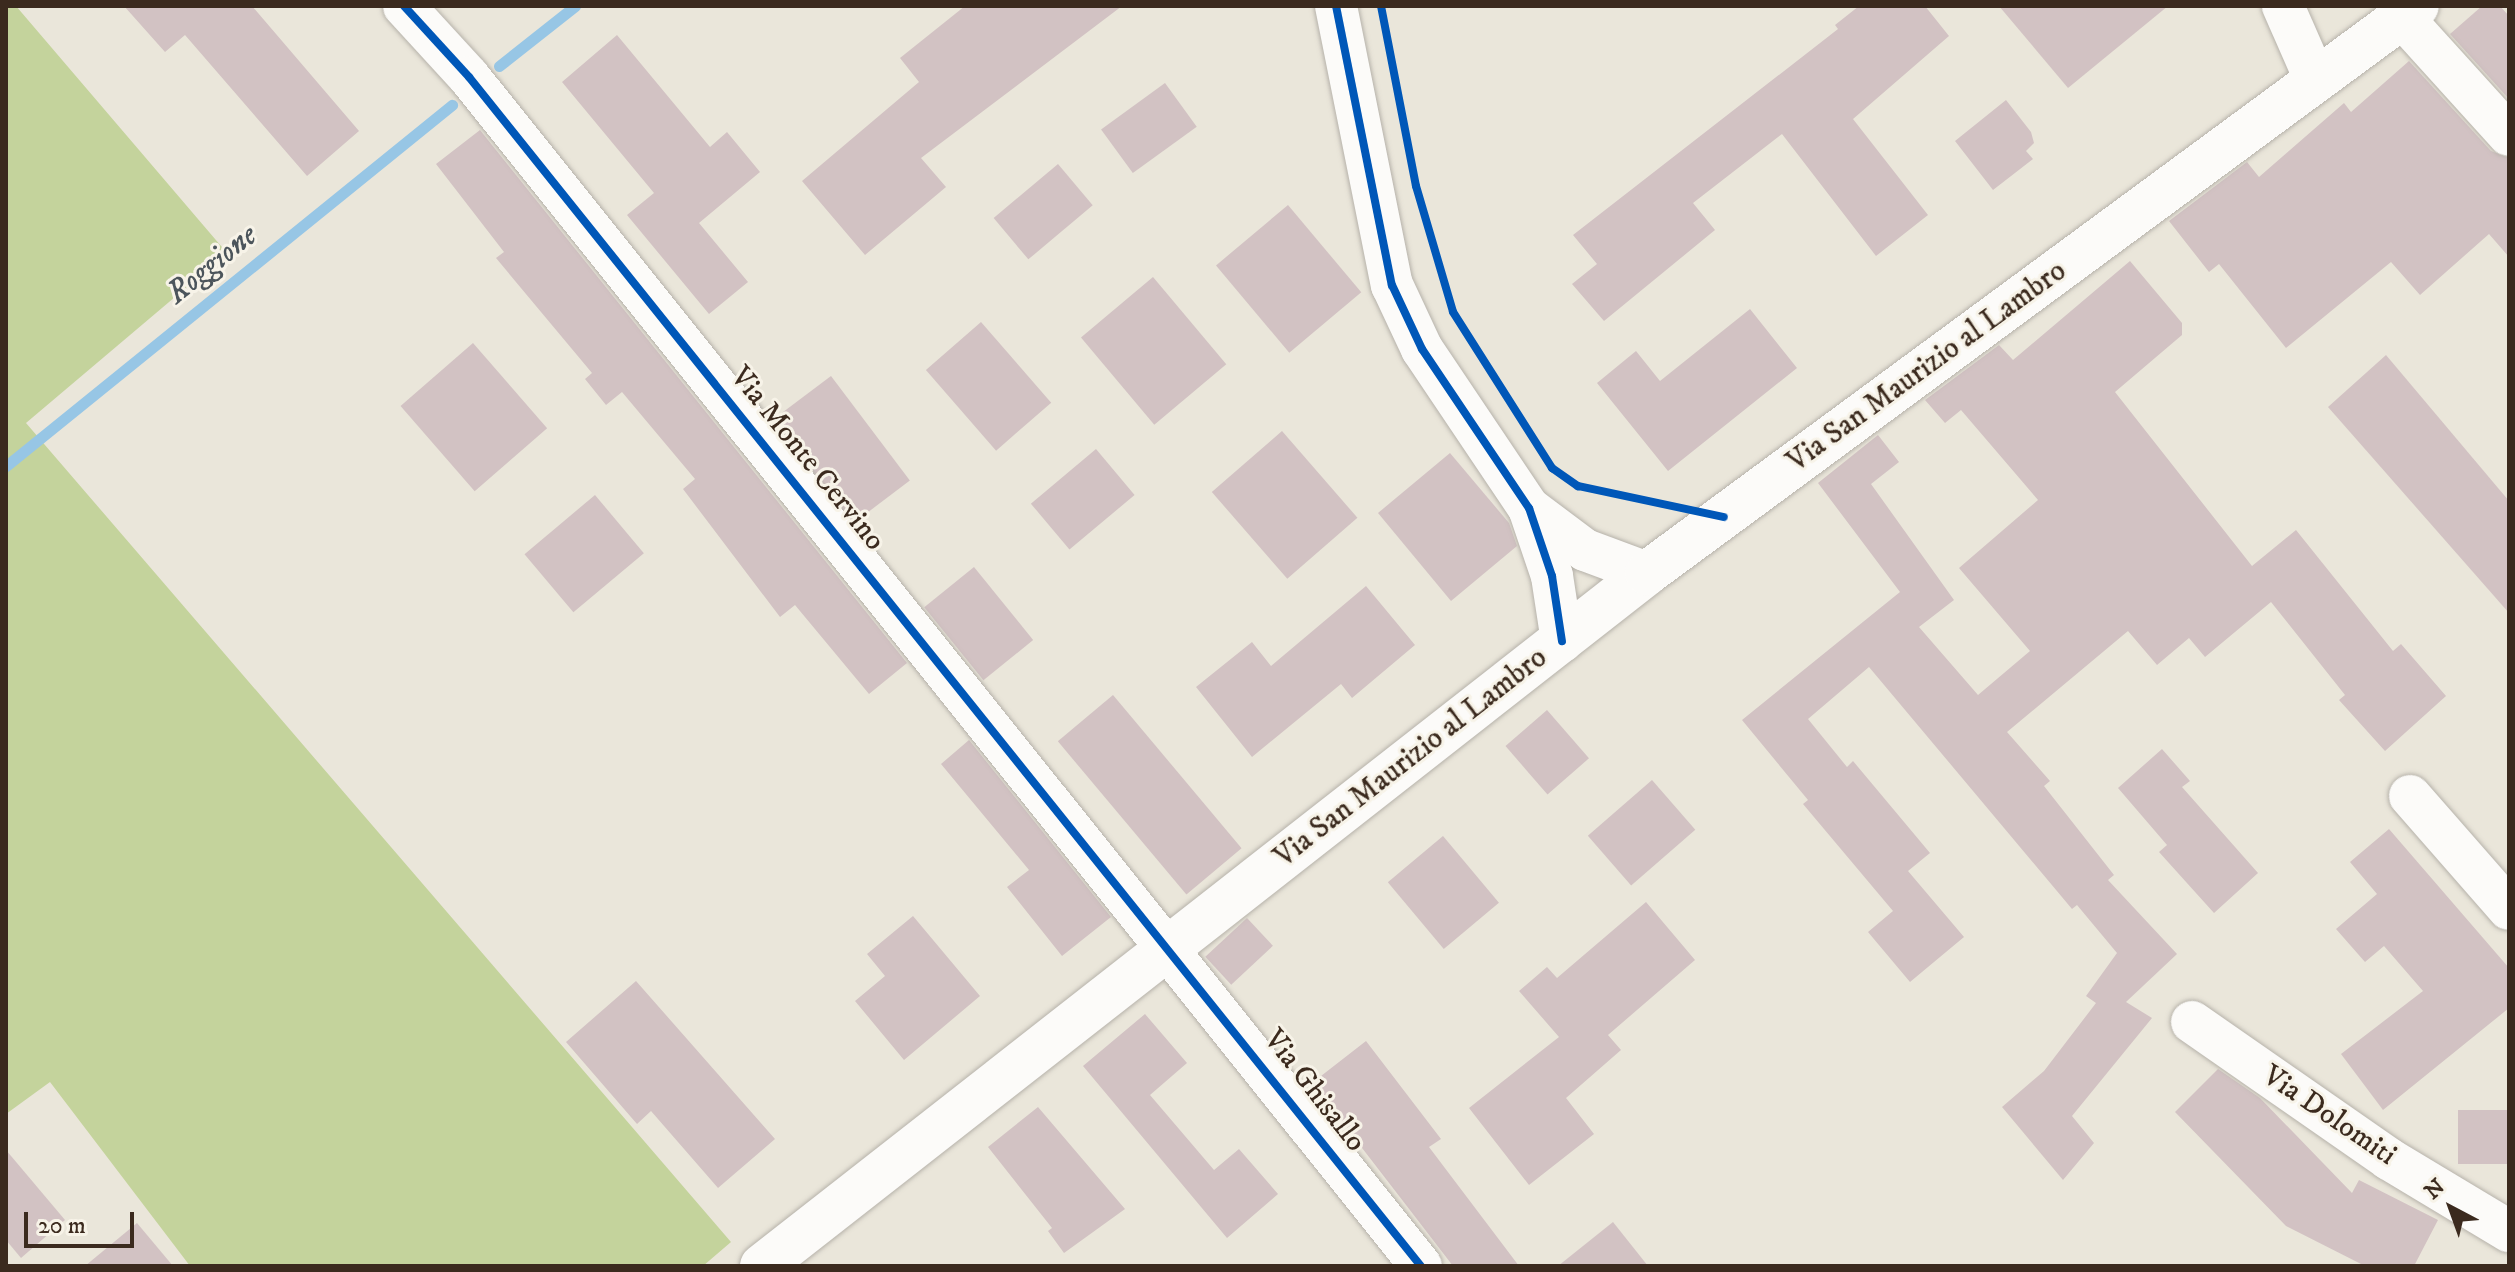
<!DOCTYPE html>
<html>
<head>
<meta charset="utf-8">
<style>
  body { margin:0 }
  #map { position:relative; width:2515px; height:1272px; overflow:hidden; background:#eae6da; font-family:"IM FELL DW Pica",serif }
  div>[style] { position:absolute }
  .green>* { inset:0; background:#c4d39c }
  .stream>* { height:11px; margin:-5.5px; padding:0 5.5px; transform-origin:5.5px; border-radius:5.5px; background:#97c6e5 }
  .building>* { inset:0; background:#d2c2c3; transform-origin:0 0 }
  .roads { filter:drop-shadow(0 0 2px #b6b2aa) drop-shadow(0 0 2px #b6b2aa) }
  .minor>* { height:42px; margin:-21px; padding:0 21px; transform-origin:21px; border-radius:21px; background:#fcfbf9 }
  .secondary>* { height:44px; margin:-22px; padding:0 22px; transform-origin:22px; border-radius:22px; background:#fcfbf9 }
  .cycleway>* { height:8px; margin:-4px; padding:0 4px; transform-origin:4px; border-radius:4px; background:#0057b8 }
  span { translate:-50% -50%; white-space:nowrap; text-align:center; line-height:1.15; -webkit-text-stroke:6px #f7f3e8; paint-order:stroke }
  .street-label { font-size:30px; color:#3b2a1e }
  .water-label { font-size:32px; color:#4c555b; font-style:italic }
  .frame { position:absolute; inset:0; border:8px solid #3b2a1e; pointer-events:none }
  .north { position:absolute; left:2411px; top:1168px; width:80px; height:80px; -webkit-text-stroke:6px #f7f3e8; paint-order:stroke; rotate:319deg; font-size:22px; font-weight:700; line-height:32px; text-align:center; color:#3b2a1e }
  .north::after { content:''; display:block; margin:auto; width:28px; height:36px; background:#3b2a1e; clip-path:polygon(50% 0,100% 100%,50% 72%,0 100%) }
  .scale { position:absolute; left:24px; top:1212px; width:110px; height:36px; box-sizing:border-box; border:4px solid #3b2a1e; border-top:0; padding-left:10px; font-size:24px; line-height:28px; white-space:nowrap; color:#3b2a1e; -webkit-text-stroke:6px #f7f3e8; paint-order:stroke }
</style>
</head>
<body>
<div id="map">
  <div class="green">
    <i style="clip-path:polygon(6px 6px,16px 6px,227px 253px,26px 423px,731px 1242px,703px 1266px,190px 1266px,50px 1082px,6px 1114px)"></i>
  </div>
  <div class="stream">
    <i style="left:499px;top:66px;width:97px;rotate:-38.3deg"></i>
    <i style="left:6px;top:466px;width:574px;rotate:-38.99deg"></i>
  </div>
  <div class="building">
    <i style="clip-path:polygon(124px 6px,252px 6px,359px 131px,307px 176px,185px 35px,165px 52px)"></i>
    <i style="clip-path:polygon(965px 6px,1122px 6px,921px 158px,946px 187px,865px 255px,802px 181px,919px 82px,900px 58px)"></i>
    <i style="clip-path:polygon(1859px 6px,1925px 6px,1949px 36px,1853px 119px,1928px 215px,1876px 256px,1782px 134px,1693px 203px,1715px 230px,1604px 321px,1572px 284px,1597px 264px,1573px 235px,1838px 29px,1835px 25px)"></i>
    <i style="clip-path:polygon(1999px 6px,2168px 6px,2068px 88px)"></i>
    <i style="clip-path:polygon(2482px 6px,2500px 6px,2509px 16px,2509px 99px,2450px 34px)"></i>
    <i style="clip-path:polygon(617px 35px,710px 147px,727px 132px,760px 172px,699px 223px,748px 282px,709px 314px,627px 215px,654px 193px,562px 82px)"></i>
    <i style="clip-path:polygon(2409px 61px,2491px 151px,2509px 158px,2509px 257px,2489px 234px,2420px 295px,2391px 262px,2286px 348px,2219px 264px,2209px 272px,2169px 221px,2247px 162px,2259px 177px,2344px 103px,2351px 112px)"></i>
    <i style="left:1165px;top:83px;width:54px;height:79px;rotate:54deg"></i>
    <i style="clip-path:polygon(2006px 100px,2031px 132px,2034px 143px,2026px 151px,2033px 159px,1993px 190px,1955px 141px)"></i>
    <i style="clip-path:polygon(480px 130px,907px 663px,869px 694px,795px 605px,780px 617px,683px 489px,695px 479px,622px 392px,606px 405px,585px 379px,592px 373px,496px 258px,504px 252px,436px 164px)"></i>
    <i style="left:1058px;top:164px;width:54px;height:84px;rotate:50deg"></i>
    <i style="left:1288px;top:205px;width:114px;height:94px;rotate:50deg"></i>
    <i style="clip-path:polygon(2130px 261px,2182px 323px,2182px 335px,2115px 392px,2252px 566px,2296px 530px,2393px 651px,2401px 644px,2446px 696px,2385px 751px,2339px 700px,2345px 695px,2271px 602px,2205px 657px,2189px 638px,2157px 665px,2128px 631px,2007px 732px,2050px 781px,2044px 786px,2114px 875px,2108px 880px,2177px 954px,2126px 1002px,2152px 1018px,2072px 1116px,2094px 1143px,2063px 1180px,2002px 1107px,2044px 1071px,2096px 1003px,2086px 996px,2117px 953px,2077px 905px,2072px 909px,1869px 667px,1808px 719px,1847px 767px,1853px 761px,1930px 853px,1908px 871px,1964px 937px,1910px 982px,1868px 932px,1893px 911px,1803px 804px,1808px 800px,1742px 720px,1900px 592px,1818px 483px,1878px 435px,1899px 462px,1871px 484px,1954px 600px,1919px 627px,1978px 695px,2030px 651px,1959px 568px,2038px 500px,1961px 410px,1945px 423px,1925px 400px,1999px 345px,2013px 360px)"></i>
    <i style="left:1153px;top:277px;width:114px;height:94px;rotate:50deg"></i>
    <i style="clip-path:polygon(1750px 309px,1797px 368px,1668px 471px,1597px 383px,1636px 351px,1660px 381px)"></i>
    <i style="left:981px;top:322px;width:107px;height:73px;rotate:49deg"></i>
    <i style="left:473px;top:343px;width:113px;height:96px;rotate:49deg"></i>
    <i style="clip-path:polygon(2386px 355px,2509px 501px,2509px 613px,2328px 407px)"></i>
    <i style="left:831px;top:376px;width:131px;height:72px;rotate:53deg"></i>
    <i style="left:1282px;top:431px;width:115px;height:93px;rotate:49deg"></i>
    <i style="left:1096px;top:449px;width:60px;height:85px;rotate:50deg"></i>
    <i style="clip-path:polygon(1450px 453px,1509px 523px,1517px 546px,1451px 601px,1378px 513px)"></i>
    <i style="left:595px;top:495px;width:76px;height:92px;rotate:50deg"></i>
    <i style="left:974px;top:567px;width:94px;height:64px;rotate:51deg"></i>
    <i style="clip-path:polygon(1366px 586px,1415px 645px,1352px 698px,1341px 684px,1252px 757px,1196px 687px,1252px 642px,1271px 666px)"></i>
    <i style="left:1113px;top:695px;width:200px;height:72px;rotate:50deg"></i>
    <i style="left:1547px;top:710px;width:64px;height:55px;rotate:49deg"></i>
    <i style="clip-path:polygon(969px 740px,1111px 917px,1062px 956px,1007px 887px,1029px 870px,941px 764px)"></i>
    <i style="clip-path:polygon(2162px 749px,2190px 781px,2182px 787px,2258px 873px,2214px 913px,2159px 852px,2167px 845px,2118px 788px)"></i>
    <i style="left:1652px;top:780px;width:66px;height:85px;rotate:49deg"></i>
    <i style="clip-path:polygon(2389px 829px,2509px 968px,2509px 1008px,2383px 1110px,2341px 1054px,2423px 991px,2384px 946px,2365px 962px,2336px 929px,2377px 894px,2350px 862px)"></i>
    <i style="left:1443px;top:836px;width:87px;height:72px;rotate:50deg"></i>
    <i style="clip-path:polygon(1646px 902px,1695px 960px,1608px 1035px,1621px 1050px,1566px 1098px,1594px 1134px,1529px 1185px,1469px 1108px,1559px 1037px,1519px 991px,1547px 967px,1557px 978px)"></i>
    <i style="clip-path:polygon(913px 916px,980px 996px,904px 1060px,855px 1001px,885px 976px,867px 954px)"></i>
    <i style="left:1247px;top:918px;width:38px;height:57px;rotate:47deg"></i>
    <i style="clip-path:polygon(636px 981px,775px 1139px,718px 1188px,651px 1111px,637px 1124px,566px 1042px)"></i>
    <i style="clip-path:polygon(1145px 1014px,1187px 1063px,1150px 1095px,1214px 1170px,1239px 1149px,1278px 1194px,1227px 1238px,1083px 1066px)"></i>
    <i style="clip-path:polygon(1366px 1041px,1441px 1139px,1429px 1147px,1519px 1266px,1453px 1266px,1312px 1083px)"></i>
    <i style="clip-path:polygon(2218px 1069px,2260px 1098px,2352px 1193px,2359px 1180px,2438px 1220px,2414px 1266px,2365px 1266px,2286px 1226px,2175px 1112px)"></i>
    <i style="clip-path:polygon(1038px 1107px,1125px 1209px,1064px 1253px,1048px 1231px,1052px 1228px,988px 1147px)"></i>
    <i style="left:2509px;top:1110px;width:54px;height:51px;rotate:90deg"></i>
    <i style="clip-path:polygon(6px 1150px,65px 1220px,21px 1258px,6px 1240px)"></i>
    <i style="clip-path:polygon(1613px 1222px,1648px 1266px,1558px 1266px)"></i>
    <i style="clip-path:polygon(137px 1223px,173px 1266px,85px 1266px)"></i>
  </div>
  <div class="roads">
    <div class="minor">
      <i style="left:404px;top:6px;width:96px;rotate:47.5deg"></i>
      <i style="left:469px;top:77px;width:1523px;rotate:51.32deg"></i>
      <i style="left:1336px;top:6px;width:285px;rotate:78.7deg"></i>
      <i style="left:1392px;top:285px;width:71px;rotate:64.9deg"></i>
      <i style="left:1422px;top:349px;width:192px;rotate:56.1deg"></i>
      <i style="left:1529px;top:508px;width:72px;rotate:71.3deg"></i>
      <i style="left:1552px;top:576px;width:66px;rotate:81.3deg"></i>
      <i style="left:2283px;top:6px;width:82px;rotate:66.3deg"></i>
      <i style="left:2402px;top:17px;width:159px;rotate:47.8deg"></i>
      <i style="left:1529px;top:508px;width:70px;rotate:36.9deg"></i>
      <i style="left:1585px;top:550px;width:66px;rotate:20.4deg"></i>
      <i style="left:2410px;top:796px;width:150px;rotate:48.8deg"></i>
      <i style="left:2192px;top:1022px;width:240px;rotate:34.8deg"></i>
      <i style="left:2389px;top:1159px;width:140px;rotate:31deg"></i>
    </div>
    <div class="secondary">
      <i style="left:762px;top:1266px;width:1124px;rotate:-38.06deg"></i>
      <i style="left:1647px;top:573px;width:956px;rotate:-36.37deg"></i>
    </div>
  </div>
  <div class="cycleway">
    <i style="left:404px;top:6px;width:96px;rotate:47.5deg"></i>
    <i style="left:469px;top:77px;width:1523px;rotate:51.32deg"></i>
    <i style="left:1336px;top:6px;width:285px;rotate:78.7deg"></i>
    <i style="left:1392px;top:285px;width:71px;rotate:64.9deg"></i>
    <i style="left:1422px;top:349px;width:192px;rotate:56.1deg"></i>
    <i style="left:1529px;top:508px;width:72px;rotate:71.3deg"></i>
    <i style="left:1552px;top:576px;width:66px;rotate:81.3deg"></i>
    <i style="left:1381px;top:6px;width:183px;rotate:79deg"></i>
    <i style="left:1416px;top:186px;width:131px;rotate:73.6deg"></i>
    <i style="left:1453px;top:312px;width:185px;rotate:57.6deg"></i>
    <i style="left:1552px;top:468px;width:32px;rotate:35deg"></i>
    <i style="left:1578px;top:486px;width:149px;rotate:12deg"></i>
  </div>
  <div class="street-label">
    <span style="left:1927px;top:367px;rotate:-36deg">Via San Maurizio al Lambro</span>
    <span style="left:807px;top:459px;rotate:51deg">Via Monte Cervino</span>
    <span style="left:1411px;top:758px;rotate:-38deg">Via San Maurizio al Lambro</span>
    <span style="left:1314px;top:1091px;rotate:52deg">Via Ghisallo</span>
    <span style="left:2329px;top:1116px;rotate:34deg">Via Dolomiti</span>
  </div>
  <div class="water-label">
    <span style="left:212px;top:265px;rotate:-39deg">Roggione</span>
  </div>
  <div class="frame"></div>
  <div class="north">N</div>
  <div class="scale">20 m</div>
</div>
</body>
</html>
